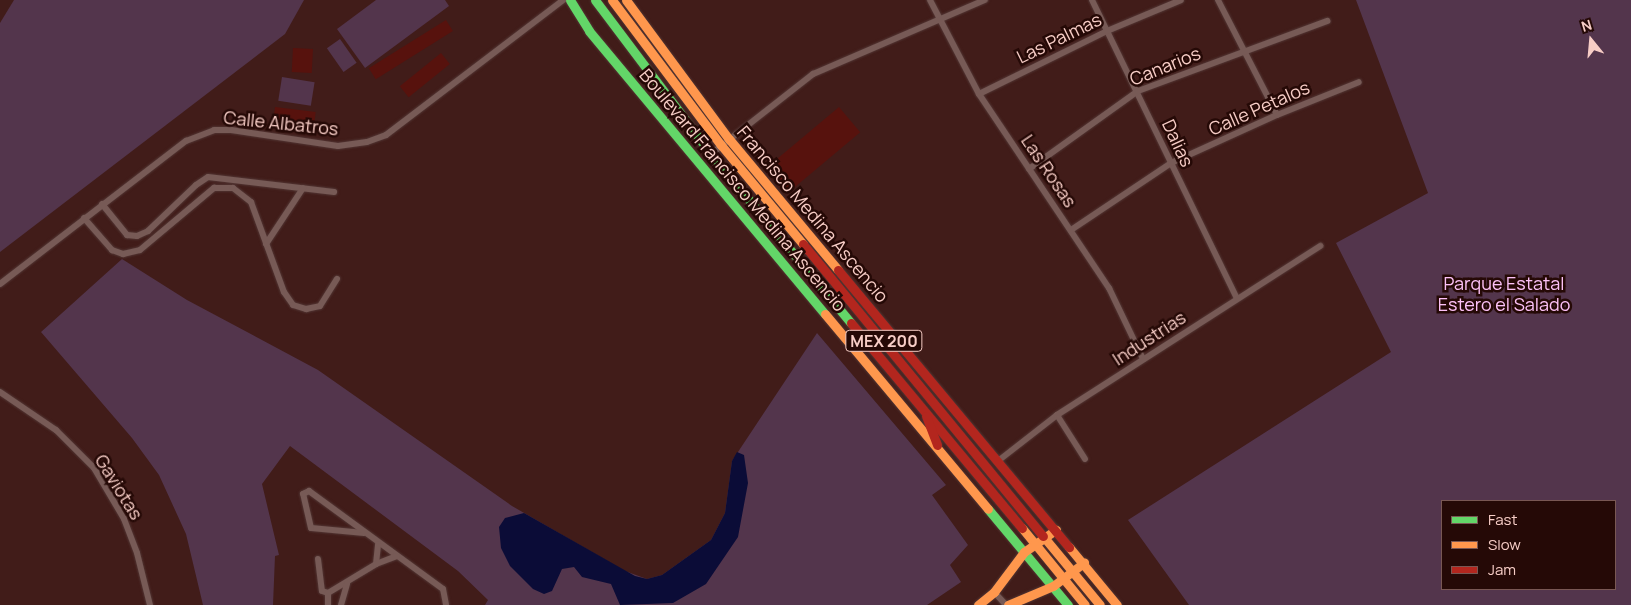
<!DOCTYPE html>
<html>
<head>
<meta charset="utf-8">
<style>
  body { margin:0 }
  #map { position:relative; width:1631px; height:605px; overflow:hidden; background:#411c19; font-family:Manrope,sans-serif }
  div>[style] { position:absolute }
  .built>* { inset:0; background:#57120d; transform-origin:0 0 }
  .green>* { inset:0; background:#53354c; transform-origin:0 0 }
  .water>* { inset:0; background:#0b0c37 }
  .roads { filter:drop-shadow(0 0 1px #523634) drop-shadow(0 0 1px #523634) }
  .street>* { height:6px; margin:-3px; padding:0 3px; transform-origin:3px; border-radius:3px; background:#775a56 }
  .fast>* { height:9px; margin:-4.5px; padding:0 4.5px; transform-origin:4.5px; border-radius:4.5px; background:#63d668 }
  .slow>* { height:9px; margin:-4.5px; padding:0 4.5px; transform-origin:4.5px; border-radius:4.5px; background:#ff974d }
  .jam>* { height:9px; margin:-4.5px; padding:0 4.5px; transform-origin:4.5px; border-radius:4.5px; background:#b3261e }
  span { translate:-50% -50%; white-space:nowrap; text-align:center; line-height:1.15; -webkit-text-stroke:5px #250906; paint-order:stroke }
  .shield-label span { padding:1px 4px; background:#250906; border:1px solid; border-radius:4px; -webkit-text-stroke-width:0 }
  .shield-label { font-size:16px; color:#f7cdc6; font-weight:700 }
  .street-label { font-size:18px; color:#f7cdc6 }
  .park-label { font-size:18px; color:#fcc1f7 }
  .legend { position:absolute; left:1441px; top:500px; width:175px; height:90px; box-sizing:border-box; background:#250906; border:1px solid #795753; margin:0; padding:6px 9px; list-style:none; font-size:15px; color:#f7cdc6 }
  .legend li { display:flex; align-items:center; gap:10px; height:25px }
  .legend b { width:25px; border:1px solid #795753 }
  .north { position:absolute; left:1566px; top:15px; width:50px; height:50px; -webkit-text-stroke:4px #250906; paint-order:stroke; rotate:343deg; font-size:14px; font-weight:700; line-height:20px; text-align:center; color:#f7cdc6 }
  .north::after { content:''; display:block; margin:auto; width:18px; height:22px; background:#f7cdc6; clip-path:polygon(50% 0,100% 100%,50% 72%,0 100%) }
</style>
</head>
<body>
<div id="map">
  <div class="built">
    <i style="left:446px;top:20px;width:13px;height:91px;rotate:58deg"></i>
    <i style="left:293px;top:48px;width:20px;height:24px;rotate:3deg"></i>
    <i style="left:441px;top:53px;width:14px;height:53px;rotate:51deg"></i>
    <i style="left:275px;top:107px;width:41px;height:15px;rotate:7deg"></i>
    <i style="left:839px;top:107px;width:33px;height:93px;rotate:50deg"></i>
  </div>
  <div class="green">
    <i style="clip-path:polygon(14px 0,304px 0,285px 34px,0 252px,0 23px)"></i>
    <i style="clip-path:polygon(376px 0,445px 0,449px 6px,365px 68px,337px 29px)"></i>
    <i style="clip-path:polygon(evenodd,1356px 0,1631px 0,1631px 605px,1189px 605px,1128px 520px,1391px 352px,1336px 243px,1428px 193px,1356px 0,1442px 501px,1615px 501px,1615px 589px,1442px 589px,1442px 501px)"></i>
    <i style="left:340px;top:39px;width:29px;height:16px;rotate:55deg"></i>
    <i style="left:282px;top:77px;width:33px;height:24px;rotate:9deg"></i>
    <i style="clip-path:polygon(122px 259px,187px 300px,318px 370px,512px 506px,625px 571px,647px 579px,662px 575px,711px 540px,725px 513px,732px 461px,817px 333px,946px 485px,932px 495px,968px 545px,950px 565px,961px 582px,927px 605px,485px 605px,488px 600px,458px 571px,290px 446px,262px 484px,279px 555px,275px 556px,273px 605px,203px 605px,186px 534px,159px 475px,132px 438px,41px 332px)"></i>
  </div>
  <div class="water">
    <i style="clip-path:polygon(737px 452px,744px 455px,748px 483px,738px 537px,706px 584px,673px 603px,620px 605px,611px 584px,582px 577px,574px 567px,562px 569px,552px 591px,544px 594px,533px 589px,510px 566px,501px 548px,499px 527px,505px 518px,524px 513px,635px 576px,647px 579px,662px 575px,711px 540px,725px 513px,732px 461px)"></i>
  </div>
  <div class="roads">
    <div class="street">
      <i style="left:930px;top:0;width:106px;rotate:62.5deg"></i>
      <i style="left:979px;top:94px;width:234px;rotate:56.2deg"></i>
      <i style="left:1109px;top:288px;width:79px;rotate:64.4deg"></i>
      <i style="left:1092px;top:0;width:331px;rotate:64.1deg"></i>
      <i style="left:1218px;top:0;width:129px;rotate:62.8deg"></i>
      <i style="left:979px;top:94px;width:143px;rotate:-26.2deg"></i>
      <i style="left:1107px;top:31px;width:80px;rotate:-22.7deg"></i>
      <i style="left:711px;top:154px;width:130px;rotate:-38.1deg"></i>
      <i style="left:813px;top:74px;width:187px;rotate:-23.3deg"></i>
      <i style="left:1029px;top:169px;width:134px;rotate:-35.6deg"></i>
      <i style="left:1138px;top:91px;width:202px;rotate:-20.3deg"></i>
      <i style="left:102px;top:204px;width:40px;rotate:51deg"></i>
      <i style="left:127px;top:235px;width:10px;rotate:6deg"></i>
      <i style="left:137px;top:236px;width:12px;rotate:-24deg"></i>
      <i style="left:148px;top:231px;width:66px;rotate:-43.8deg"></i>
      <i style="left:196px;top:185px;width:14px;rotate:-34deg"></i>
      <i style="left:208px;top:177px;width:127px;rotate:6.8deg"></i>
      <i style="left:84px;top:218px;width:43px;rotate:48.8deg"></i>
      <i style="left:112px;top:250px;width:12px;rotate:20deg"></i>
      <i style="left:123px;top:254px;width:17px;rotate:-13deg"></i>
      <i style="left:140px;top:250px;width:97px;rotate:-40deg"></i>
      <i style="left:214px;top:188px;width:19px"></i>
      <i style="left:233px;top:188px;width:23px;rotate:38deg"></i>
      <i style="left:251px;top:202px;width:96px;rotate:69.9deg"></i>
      <i style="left:284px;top:292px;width:16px;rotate:55deg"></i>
      <i style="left:293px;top:305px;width:14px;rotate:17deg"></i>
      <i style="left:306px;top:309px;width:14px;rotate:-12deg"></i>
      <i style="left:320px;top:306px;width:32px;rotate:-58deg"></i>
      <i style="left:1071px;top:230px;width:120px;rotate:-33.8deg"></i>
      <i style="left:1171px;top:163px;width:116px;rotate:-24.4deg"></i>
      <i style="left:1277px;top:115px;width:88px;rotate:-21.9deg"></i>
      <i style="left:266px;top:244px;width:67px;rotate:-56.5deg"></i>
      <i style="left:0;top:284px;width:235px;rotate:-37.6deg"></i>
      <i style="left:186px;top:141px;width:30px;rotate:-21deg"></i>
      <i style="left:214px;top:130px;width:17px"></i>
      <i style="left:231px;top:130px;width:108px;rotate:8.5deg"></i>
      <i style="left:338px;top:146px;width:29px;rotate:-8deg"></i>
      <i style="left:367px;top:142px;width:20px;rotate:-20deg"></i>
      <i style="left:386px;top:135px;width:223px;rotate:-37.3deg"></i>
      <i style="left:0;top:392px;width:68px;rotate:34.2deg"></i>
      <i style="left:56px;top:430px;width:54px;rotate:45deg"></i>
      <i style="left:94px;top:468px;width:59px;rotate:59.5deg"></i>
      <i style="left:124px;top:519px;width:36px;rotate:69deg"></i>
      <i style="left:137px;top:553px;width:54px;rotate:76deg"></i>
      <i style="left:1057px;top:415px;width:52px;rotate:57.5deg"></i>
      <i style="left:998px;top:461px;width:75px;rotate:-37.9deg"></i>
      <i style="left:1057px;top:415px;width:313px;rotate:-32.7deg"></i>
      <i style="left:364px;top:533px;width:53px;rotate:-174.6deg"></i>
      <i style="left:311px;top:528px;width:35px;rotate:-103deg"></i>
      <i style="left:303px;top:494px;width:7px;rotate:-27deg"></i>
      <i style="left:309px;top:491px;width:166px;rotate:36.2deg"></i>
      <i style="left:443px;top:589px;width:16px;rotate:79deg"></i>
      <i style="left:318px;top:559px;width:32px;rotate:83deg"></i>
      <i style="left:322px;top:591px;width:6px;rotate:18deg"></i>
      <i style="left:376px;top:564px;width:20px;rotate:-84deg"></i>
      <i style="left:994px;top:592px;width:18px;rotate:47deg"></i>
      <i style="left:328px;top:593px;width:56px;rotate:-31.1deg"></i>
      <i style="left:376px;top:564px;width:22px;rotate:-21deg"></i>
      <i style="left:328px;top:605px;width:12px;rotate:-90deg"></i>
      <i style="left:341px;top:605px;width:22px;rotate:-74deg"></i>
    </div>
    <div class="fast">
      <i style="left:570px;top:0;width:36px;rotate:58deg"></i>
      <i style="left:589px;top:31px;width:368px;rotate:50.2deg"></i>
      <i style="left:595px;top:0;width:193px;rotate:53deg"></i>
      <i style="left:711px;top:154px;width:219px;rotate:50.4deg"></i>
      <i style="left:988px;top:509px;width:125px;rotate:50.2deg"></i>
    </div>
    <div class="slow">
      <i style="left:612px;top:0;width:181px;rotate:53.1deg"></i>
      <i style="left:721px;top:145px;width:129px;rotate:50.4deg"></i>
      <i style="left:626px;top:0;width:173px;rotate:53.5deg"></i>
      <i style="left:729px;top:139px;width:170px;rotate:50.2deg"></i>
      <i style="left:825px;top:314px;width:254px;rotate:50.1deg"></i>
      <i style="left:1022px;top:528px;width:99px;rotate:50.7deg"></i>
      <i style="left:1043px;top:536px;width:89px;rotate:50.4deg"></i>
      <i style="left:1069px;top:547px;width:75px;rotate:50.4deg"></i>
      <i style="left:978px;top:605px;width:21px;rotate:-39deg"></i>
      <i style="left:994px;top:592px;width:50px;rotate:-53.1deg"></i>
      <i style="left:1024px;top:552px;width:39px;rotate:-35deg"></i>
      <i style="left:1008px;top:605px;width:49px;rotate:-22.9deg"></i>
      <i style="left:1053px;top:586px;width:39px;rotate:-37deg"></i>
    </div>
    <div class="jam">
      <i style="left:803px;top:244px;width:378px;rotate:50.6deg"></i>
      <i style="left:838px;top:270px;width:361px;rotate:50.2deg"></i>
      <i style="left:851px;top:323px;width:267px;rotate:50.2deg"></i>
      <i style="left:926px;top:416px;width:31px;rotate:69deg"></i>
    </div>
  </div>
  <div class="shield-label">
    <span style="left:884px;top:341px">MEX 200</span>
  </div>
  <div class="street-label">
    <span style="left:1059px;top:38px;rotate:-26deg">Las Palmas</span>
    <span style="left:1165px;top:66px;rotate:-22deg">Canarios</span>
    <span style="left:1259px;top:108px;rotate:-24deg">Calle Petalos</span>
    <span style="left:281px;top:123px;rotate:6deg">Calle Albatros</span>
    <span style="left:1178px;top:143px;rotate:65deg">Dalias</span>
    <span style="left:1049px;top:171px;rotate:56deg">Las Rosas</span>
    <span style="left:743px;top:190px;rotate:50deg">Boulevard Francisco Medina Ascencio</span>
    <span style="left:813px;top:214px;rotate:50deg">Francisco Medina Ascencio</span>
    <span style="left:1149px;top:338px;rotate:-33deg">Industrias</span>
    <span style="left:119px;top:487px;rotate:58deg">Gaviotas</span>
  </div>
  <div class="park-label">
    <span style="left:1504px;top:294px">Parque Estatal<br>Estero el Salado</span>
  </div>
  <ul class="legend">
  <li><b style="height:6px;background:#63d668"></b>Fast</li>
  <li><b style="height:6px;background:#ff974d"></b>Slow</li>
  <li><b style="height:6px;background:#b3261e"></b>Jam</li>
  </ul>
  <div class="north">N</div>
</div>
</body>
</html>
